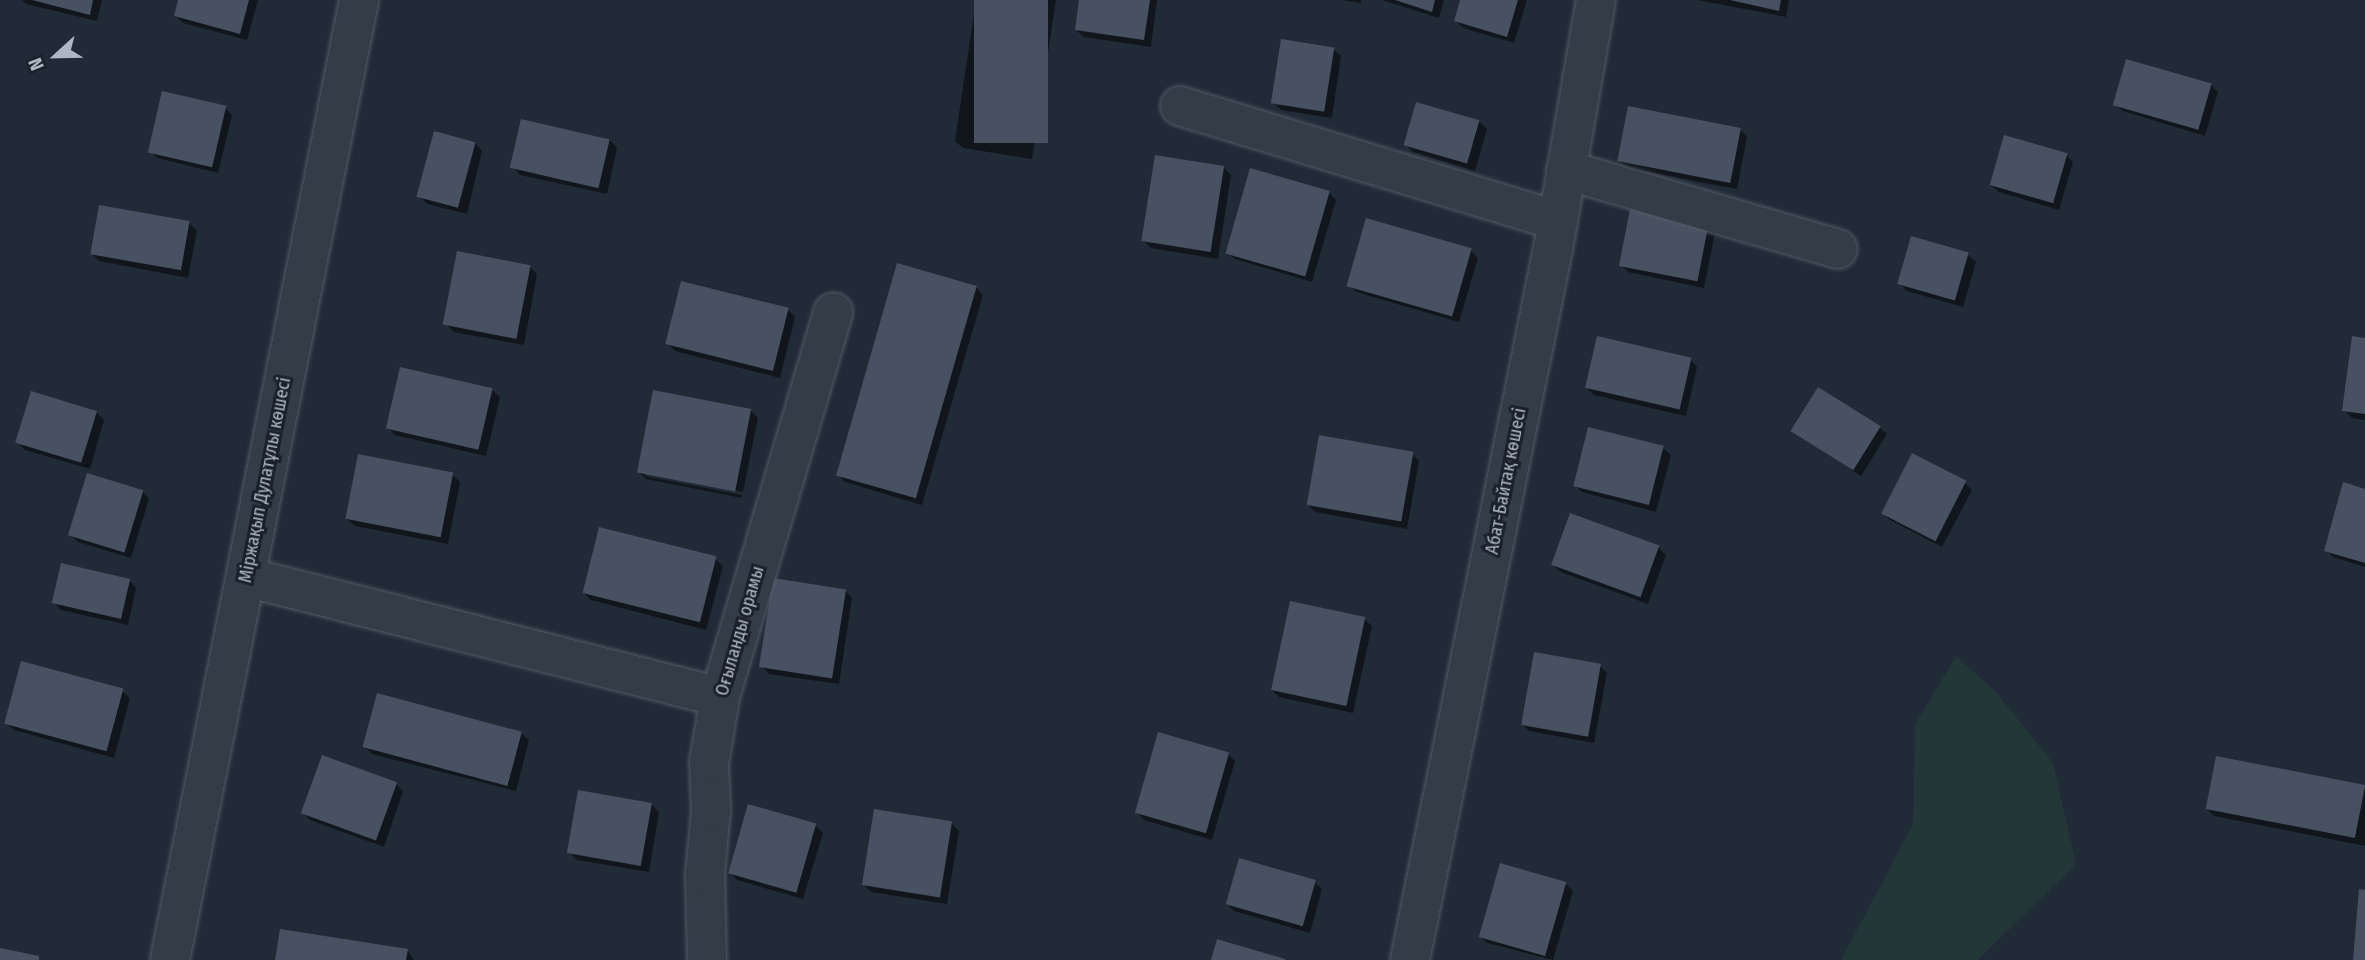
<!DOCTYPE html>
<html>
<head>
<meta charset="utf-8">
<style>
  body { margin:0 }
  #map { position:relative; width:2365px; height:960px; overflow:hidden; background:#212a37; font-family:"Fira Sans Condensed",sans-serif }
  div>[style] { position:absolute }
  .green>* { inset:0; background:#233638 }
  .shadow>* { inset:0; background:#0007 }
  .building>* { inset:0; background:#475161; transform-origin:0 0 }
  .roads { filter:drop-shadow(0 0 2px #525a66) drop-shadow(0 0 2px #525a66) }
  .minor>* { height:38px; margin:-19px; padding:0 19px; transform-origin:19px; border-radius:19px; background:#343c48 }
  span { translate:-50% -50%; white-space:nowrap; text-align:center; line-height:1.15; -webkit-text-stroke:6px #1a212c; paint-order:stroke }
  .street-label { font-size:18px; color:#afb7c4 }
  .north { position:absolute; left:21px; top:21px; width:70px; height:70px; -webkit-text-stroke:5px #1a212c; paint-order:stroke; rotate:248deg; font-size:19px; font-weight:700; line-height:28px; text-align:center; color:#afb7c4 }
  .north::after { content:''; display:block; margin:auto; width:24px; height:32px; background:#afb7c4; clip-path:polygon(50% 0,100% 100%,50% 72%,0 100%) }
</style>
</head>
<body>
<div id="map">
  <div class="green">
    <i style="clip-path:polygon(1956px 656px,1996px 692px,2053px 763px,2076px 864px,1978px 960px,1841px 960px,1913px 824px,1915px 724px)"></i>
  </div>
  <div class="shadow">
    <i style="clip-path:polygon(22px 0,102px 0,97px 21px,26px 4px)"></i>
    <i style="clip-path:polygon(180px 0,258px 0,247px 40px,183px 23px,176px 16px)"></i>
    <i style="clip-path:polygon(976px 0,1056px 0,1032px 159px,963px 148px,955px 141px)"></i>
    <i style="clip-path:polygon(1081px 0,1157px 0,1151px 47px,1084px 37px,1076px 30px)"></i>
    <i style="clip-path:polygon(1342px 0,1361px 0,1361px 3px)"></i>
    <i style="clip-path:polygon(1382px 0,1444px 0,1439px 18px)"></i>
    <i style="clip-path:polygon(1462px 0,1527px 0,1514px 43px,1463px 28px,1456px 21px)"></i>
    <i style="clip-path:polygon(1697px 0,1789px 0,1786px 17px)"></i>
    <i style="clip-path:polygon(1333px 49px,1341px 56px,1332px 118px,1281px 110px,1274px 103px)"></i>
    <i style="clip-path:polygon(2211px 85px,2218px 92px,2205px 136px,2123px 111px,2115px 104px)"></i>
    <i style="clip-path:polygon(1418px 104px,1480px 122px,1487px 129px,1475px 171px,1413px 152px,1406px 145px)"></i>
    <i style="clip-path:polygon(225px 108px,232px 115px,218px 173px,157px 158px,150px 151px)"></i>
    <i style="clip-path:polygon(1740px 129px,1747px 137px,1737px 189px,1627px 168px,1619px 160px)"></i>
    <i style="clip-path:polygon(610px 140px,617px 148px,607px 194px,520px 175px,513px 167px)"></i>
    <i style="clip-path:polygon(475px 143px,482px 151px,467px 214px,427px 204px,420px 197px)"></i>
    <i style="clip-path:polygon(2066px 155px,2073px 162px,2059px 210px,1999px 192px,1991px 185px)"></i>
    <i style="clip-path:polygon(1223px 167px,1231px 175px,1218px 259px,1151px 248px,1144px 241px)"></i>
    <i style="clip-path:polygon(1329px 193px,1336px 200px,1312px 282px,1235px 259px,1227px 252px)"></i>
    <i style="clip-path:polygon(189px 223px,197px 231px,188px 278px,99px 261px,92px 254px)"></i>
    <i style="clip-path:polygon(1708px 226px,1715px 233px,1704px 288px,1628px 272px,1621px 265px)"></i>
    <i style="clip-path:polygon(1471px 251px,1478px 258px,1459px 322px,1356px 292px,1349px 285px)"></i>
    <i style="clip-path:polygon(1968px 255px,1976px 262px,1963px 307px,1907px 291px,1899px 283px)"></i>
    <i style="clip-path:polygon(530px 267px,537px 274px,524px 345px,454px 332px,447px 325px)"></i>
    <i style="clip-path:polygon(976px 287px,983px 295px,922px 505px,845px 482px,838px 474px)"></i>
    <i style="clip-path:polygon(788px 310px,795px 317px,780px 378px,675px 351px,667px 343px)"></i>
    <i style="clip-path:polygon(2365px 339px,2365px 420px,2352px 418px,2344px 410px)"></i>
    <i style="clip-path:polygon(1690px 359px,1697px 367px,1686px 416px,1594px 395px,1587px 388px)"></i>
    <i style="clip-path:polygon(492px 390px,500px 397px,486px 456px,395px 435px,388px 428px)"></i>
    <i style="clip-path:polygon(750px 410px,758px 418px,743px 492px,645px 472px,645px 476px,742px 495px,742px 498px,646px 479px,639px 472px)"></i>
    <i style="clip-path:polygon(96px 412px,104px 420px,90px 469px,25px 450px,17px 442px)"></i>
    <i style="clip-path:polygon(1879px 427px,1887px 434px,1861px 476px,1793px 431px)"></i>
    <i style="clip-path:polygon(1663px 448px,1671px 455px,1656px 512px,1582px 492px,1575px 485px)"></i>
    <i style="clip-path:polygon(1412px 454px,1419px 461px,1407px 529px,1315px 512px,1308px 505px)"></i>
    <i style="clip-path:polygon(453px 475px,460px 482px,448px 544px,355px 526px,347px 519px)"></i>
    <i style="clip-path:polygon(1965px 483px,1972px 490px,1942px 547px,1890px 520px,1882px 513px)"></i>
    <i style="clip-path:polygon(142px 491px,149px 499px,131px 558px,78px 542px,71px 535px)"></i>
    <i style="clip-path:polygon(2365px 491px,2365px 567px,2333px 557px,2326px 550px)"></i>
    <i style="clip-path:polygon(1658px 547px,1666px 555px,1648px 604px,1561px 572px,1553px 565px)"></i>
    <i style="clip-path:polygon(715px 559px,723px 566px,706px 630px,591px 600px,584px 593px)"></i>
    <i style="clip-path:polygon(129px 580px,136px 588px,128px 625px,61px 610px,54px 602px)"></i>
    <i style="clip-path:polygon(845px 590px,852px 598px,839px 684px,769px 674px,762px 666px)"></i>
    <i style="clip-path:polygon(1364px 619px,1372px 626px,1353px 713px,1279px 697px,1272px 690px)"></i>
    <i style="clip-path:polygon(1600px 666px,1607px 673px,1594px 743px,1529px 731px,1521px 723px)"></i>
    <i style="clip-path:polygon(122px 691px,130px 698px,114px 758px,14px 730px,6px 723px)"></i>
    <i style="clip-path:polygon(521px 733px,529px 740px,516px 791px,372px 754px,364px 746px)"></i>
    <i style="clip-path:polygon(1228px 754px,1235px 761px,1212px 840px,1144px 820px,1137px 812px)"></i>
    <i style="clip-path:polygon(396px 784px,403px 791px,384px 847px,310px 820px,303px 813px)"></i>
    <i style="clip-path:polygon(2365px 788px,2365px 846px,2214px 816px,2207px 809px)"></i>
    <i style="clip-path:polygon(652px 805px,659px 812px,649px 872px,577px 860px,569px 852px)"></i>
    <i style="clip-path:polygon(951px 823px,959px 831px,947px 904px,871px 892px,864px 885px)"></i>
    <i style="clip-path:polygon(815px 825px,823px 833px,803px 899px,737px 880px,730px 872px)"></i>
    <i style="clip-path:polygon(1501px 865px,1566px 884px,1573px 891px,1553px 960px,1487px 943px,1480px 936px)"></i>
    <i style="clip-path:polygon(1315px 882px,1322px 889px,1310px 933px,1234px 911px,1227px 904px)"></i>
    <i style="clip-path:polygon(407px 950px,414px 960px,277px 960px)"></i>
  </div>
  <div class="building">
    <i style="clip-path:polygon(32px 0,93px 0,90px 15px)"></i>
    <i style="clip-path:polygon(178px 0,249px 0,240px 34px,174px 16px)"></i>
    <i style="left:974px;top:0;width:74px;height:143px"></i>
    <i style="clip-path:polygon(1079px 0,1150px 0,1144px 40px,1075px 30px)"></i>
    <i style="clip-path:polygon(1395px 0,1435px 0,1432px 12px)"></i>
    <i style="clip-path:polygon(1460px 0,1518px 0,1507px 37px,1454px 21px)"></i>
    <i style="clip-path:polygon(1730px 0,1781px 0,1779px 11px)"></i>
    <i style="left:1281px;top:39px;width:54px;height:65px;rotate:9deg"></i>
    <i style="left:2126px;top:59px;width:89px;height:48px;rotate:16deg"></i>
    <i style="left:162px;top:91px;width:66px;height:63px;rotate:13deg"></i>
    <i style="left:1416px;top:102px;width:66px;height:45px;rotate:16deg"></i>
    <i style="left:1628px;top:106px;width:115px;height:56px;rotate:11deg"></i>
    <i style="left:521px;top:119px;width:91px;height:50px;rotate:13deg"></i>
    <i style="left:434px;top:131px;width:43px;height:68px;rotate:15deg"></i>
    <i style="left:2004px;top:135px;width:66px;height:52px;rotate:16deg"></i>
    <i style="left:1155px;top:155px;width:70px;height:87px;rotate:9deg"></i>
    <i style="left:1250px;top:168px;width:83px;height:89px;rotate:16deg"></i>
    <i style="left:99px;top:205px;width:92px;height:50px;rotate:10deg"></i>
    <i style="left:1630px;top:209px;width:80px;height:58px;rotate:11deg"></i>
    <i style="left:1366px;top:218px;width:110px;height:71px;rotate:16deg"></i>
    <i style="left:1911px;top:236px;width:60px;height:50px;rotate:16deg"></i>
    <i style="left:457px;top:251px;width:75px;height:75px;rotate:11deg"></i>
    <i style="left:897px;top:263px;width:83px;height:221px;rotate:16deg"></i>
    <i style="left:681px;top:281px;width:111px;height:65px;rotate:14deg"></i>
    <i style="left:1597px;top:336px;width:97px;height:53px;rotate:13deg"></i>
    <i style="clip-path:polygon(2352px 336px,2365px 338px,2365px 414px,2342px 411px)"></i>
    <i style="left:400px;top:367px;width:95px;height:63px;rotate:13deg"></i>
    <i style="left:1818px;top:387px;width:74px;height:52px;rotate:32deg"></i>
    <i style="left:653px;top:390px;width:100px;height:84px;rotate:11deg"></i>
    <i style="left:31px;top:391px;width:69px;height:54px;rotate:17deg"></i>
    <i style="left:1588px;top:427px;width:78px;height:61px;rotate:14deg"></i>
    <i style="left:1319px;top:435px;width:96px;height:71px;rotate:10deg"></i>
    <i style="left:1912px;top:453px;width:61px;height:68px;rotate:27deg"></i>
    <i style="left:358px;top:454px;width:97px;height:66px;rotate:11deg"></i>
    <i style="left:87px;top:473px;width:59px;height:65px;rotate:17deg"></i>
    <i style="clip-path:polygon(2343px 482px,2365px 489px,2365px 563px,2324px 551px)"></i>
    <i style="left:1570px;top:513px;width:95px;height:55px;rotate:20deg"></i>
    <i style="left:599px;top:527px;width:121px;height:68px;rotate:14deg"></i>
    <i style="left:61px;top:563px;width:71px;height:41px;rotate:13deg"></i>
    <i style="left:773px;top:578px;width:74px;height:90px;rotate:9deg"></i>
    <i style="left:1290px;top:601px;width:77px;height:91px;rotate:12deg"></i>
    <i style="left:1534px;top:652px;width:68px;height:74px;rotate:10deg"></i>
    <i style="left:21px;top:661px;width:106px;height:65px;rotate:15deg"></i>
    <i style="left:377px;top:693px;width:150px;height:56px;rotate:15deg"></i>
    <i style="left:1158px;top:732px;width:74px;height:84px;rotate:16deg"></i>
    <i style="left:322px;top:755px;width:80px;height:62px;rotate:20deg"></i>
    <i style="left:2216px;top:756px;width:152px;height:54px;rotate:11deg"></i>
    <i style="left:578px;top:790px;width:75px;height:64px;rotate:10deg"></i>
    <i style="left:748px;top:804px;width:71px;height:72px;rotate:16deg"></i>
    <i style="left:874px;top:809px;width:79px;height:77px;rotate:9deg"></i>
    <i style="left:1239px;top:858px;width:80px;height:48px;rotate:16deg"></i>
    <i style="left:1500px;top:863px;width:69px;height:77px;rotate:16deg"></i>
    <i style="clip-path:polygon(2359px 889px,2365px 890px,2365px 960px,2353px 960px)"></i>
    <i style="clip-path:polygon(280px 929px,408px 949px,406px 960px,275px 960px)"></i>
    <i style="clip-path:polygon(1217px 939px,1285px 959px,1285px 960px,1211px 960px)"></i>
    <i style="clip-path:polygon(0 948px,39px 956px,39px 960px,0 960px)"></i>
  </div>
  <div class="roads">
    <div class="minor">
      <i style="left:1180px;top:106px;width:395px;rotate:16.9deg"></i>
      <i style="left:1566px;top:170px;width:283px;rotate:16.2deg"></i>
      <i style="left:246px;top:577px;width:489px;rotate:14.2deg"></i>
      <i style="left:170px;top:960px;width:978px;rotate:-78.86deg"></i>
      <i style="left:707px;top:960px;width:86px;rotate:-91.3deg"></i>
      <i style="left:705px;top:874px;width:63px;rotate:-84.6deg"></i>
      <i style="left:711px;top:811px;width:48px;rotate:-92.4deg"></i>
      <i style="left:709px;top:763px;width:67px;rotate:-80.5deg"></i>
      <i style="left:720px;top:697px;width:401px;rotate:-73.6deg"></i>
      <i style="left:1410px;top:960px;width:725px;rotate:-78.63deg"></i>
      <i style="left:1553px;top:249px;width:253px;rotate:-80.2deg"></i>
    </div>
  </div>
  <div class="street-label">
    <span style="left:265px;top:480px;rotate:-79deg">Міржақып Дулатұлы көшесі</span>
    <span style="left:1506px;top:481px;rotate:-79deg">Абат-Байтақ көшесі</span>
    <span style="left:740px;top:631px;rotate:-74deg">Оғыланды орамы</span>
  </div>
  <div class="north">N</div>
</div>
</body>
</html>
